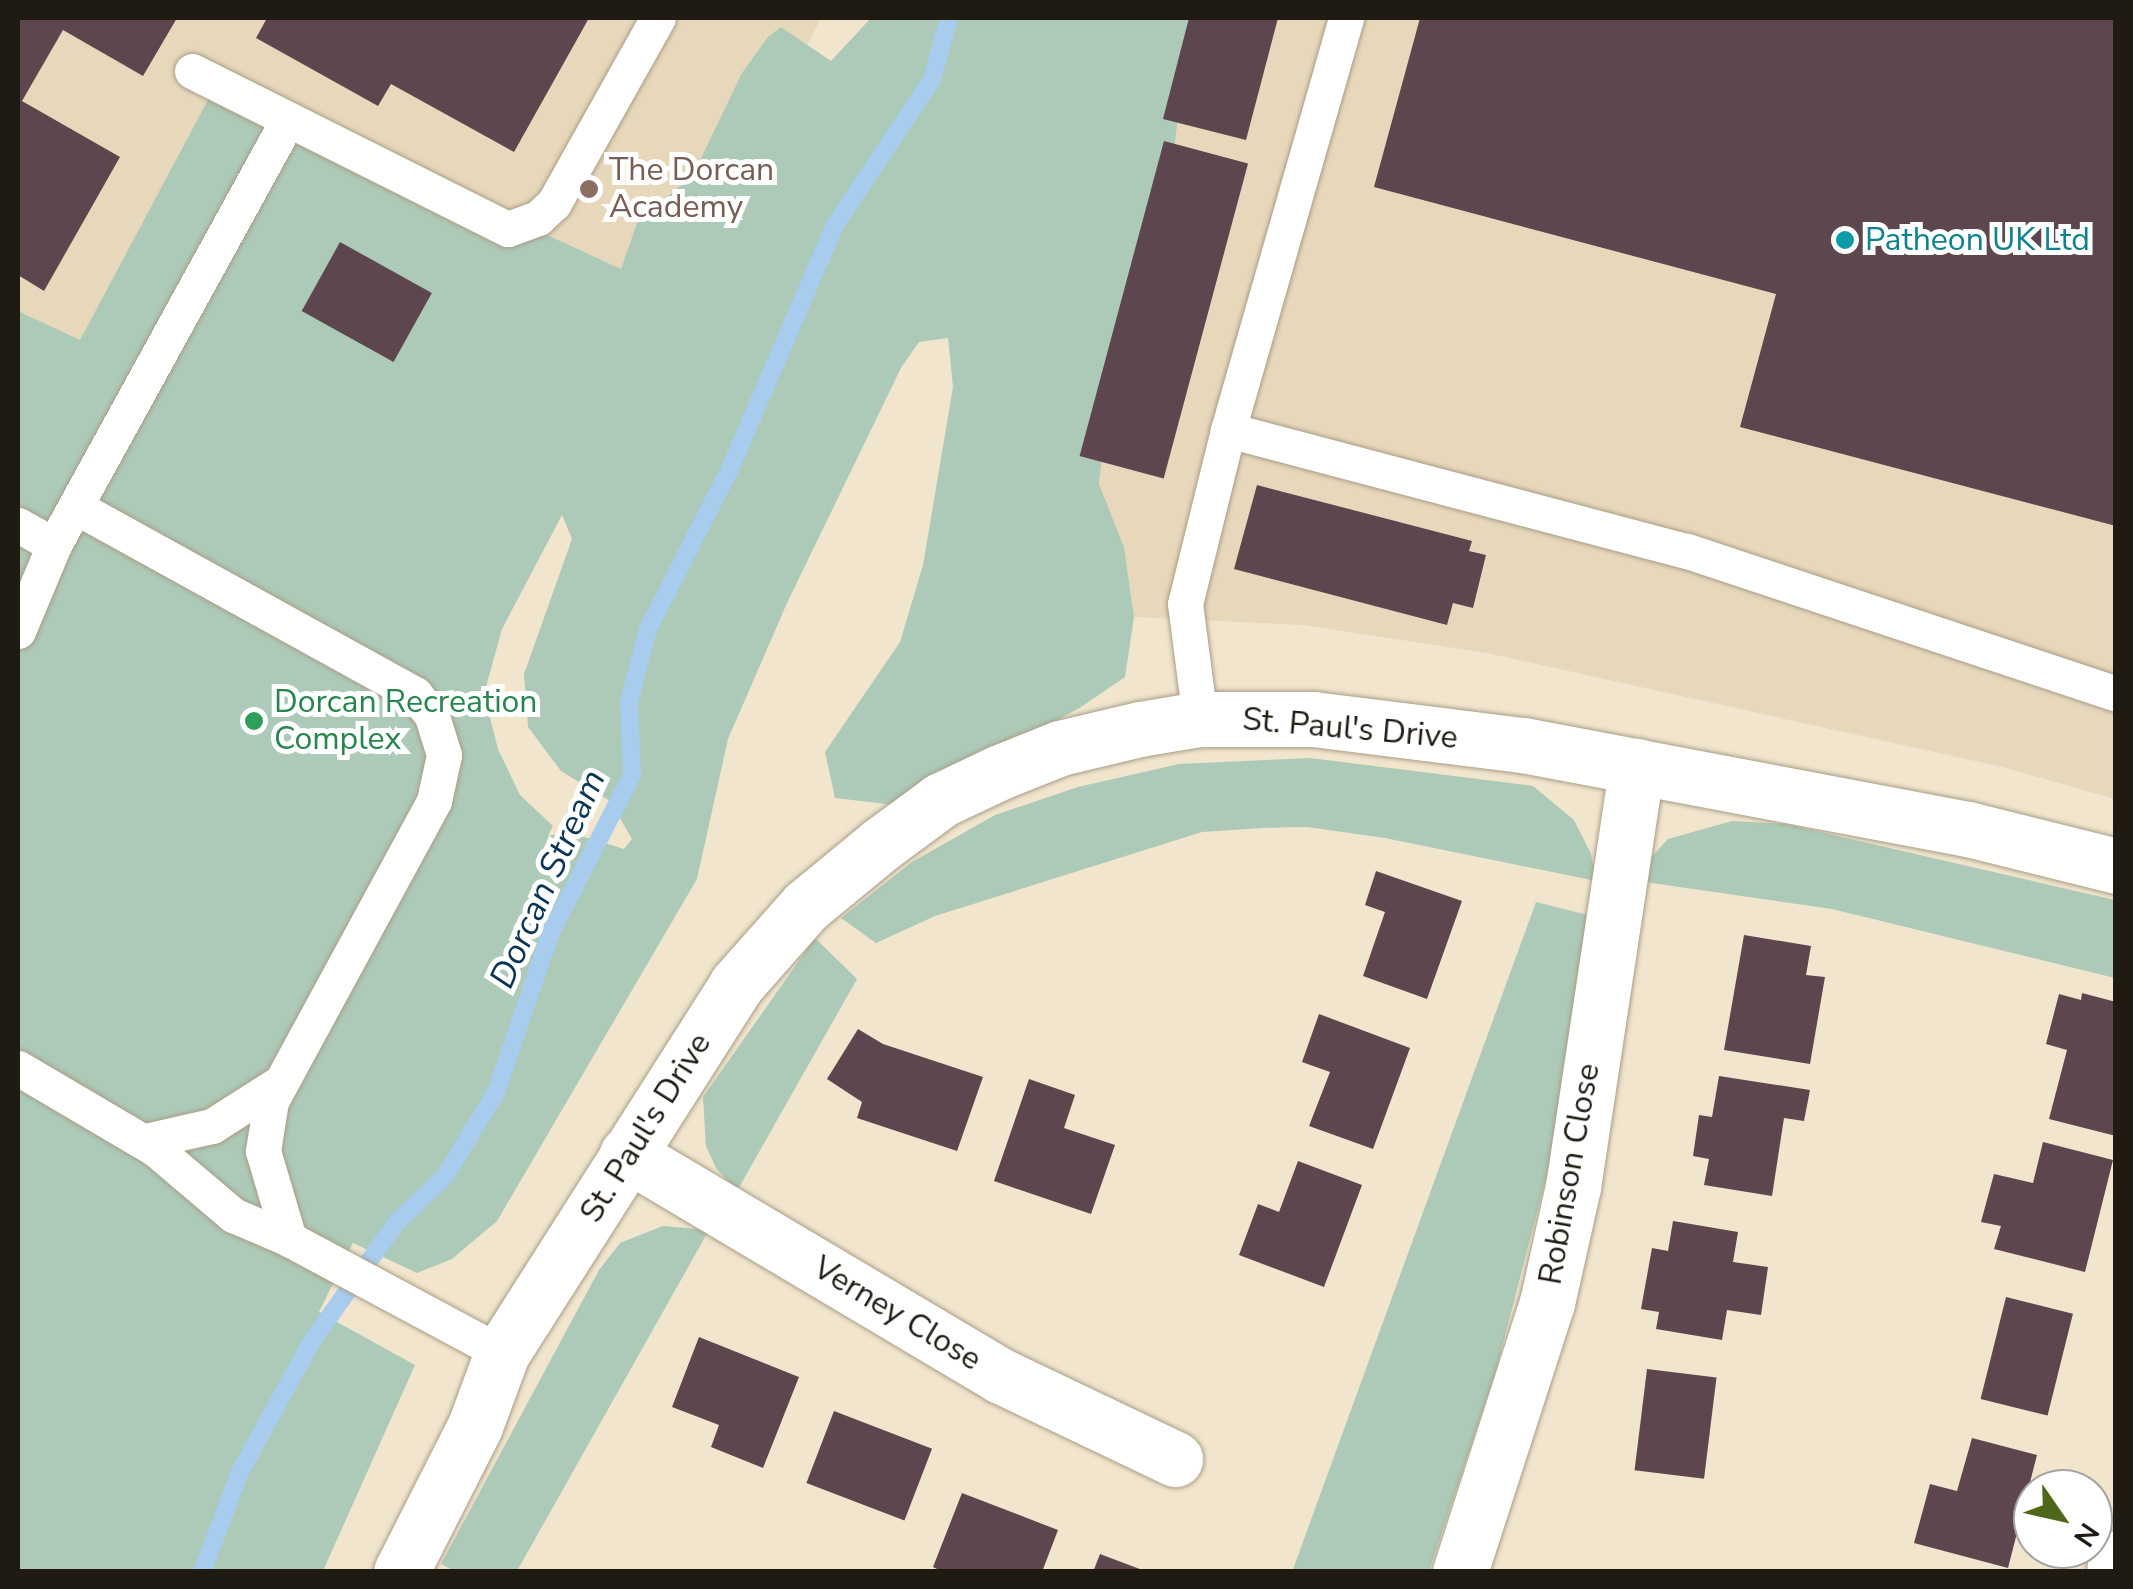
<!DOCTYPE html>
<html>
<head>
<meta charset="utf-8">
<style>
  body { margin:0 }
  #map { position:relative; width:2133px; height:1589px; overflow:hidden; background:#f1e5cd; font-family:"Nunito Sans",sans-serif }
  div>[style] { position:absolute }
  .built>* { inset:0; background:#e8d8bb }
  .green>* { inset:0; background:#accab7 }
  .stream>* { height:18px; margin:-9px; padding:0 9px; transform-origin:9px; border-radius:9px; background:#a7ccee }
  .building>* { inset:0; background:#5d464e; transform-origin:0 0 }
  .roads { filter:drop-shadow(0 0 2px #a89d87) drop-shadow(0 0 2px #a89d87) }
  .lane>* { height:35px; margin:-17.5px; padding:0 17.5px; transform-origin:17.5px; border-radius:17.5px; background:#fff }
  .street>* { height:55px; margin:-27.5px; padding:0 27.5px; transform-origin:27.5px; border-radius:27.5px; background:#fff }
  .dots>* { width:28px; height:28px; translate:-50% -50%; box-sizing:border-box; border:5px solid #fff; border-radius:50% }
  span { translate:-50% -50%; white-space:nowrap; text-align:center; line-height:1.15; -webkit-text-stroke:10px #fff; paint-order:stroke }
  .education-label { font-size:32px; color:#785e54 }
  .left { translate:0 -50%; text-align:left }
  .culture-label { font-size:32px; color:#0d838f }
  .leisure-label { font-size:32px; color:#27864d }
  .street-label { font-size:32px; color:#1f1b13 }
  .water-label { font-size:35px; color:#0a3556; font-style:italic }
  .frame { position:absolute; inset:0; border:20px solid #1f1b13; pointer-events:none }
  .north { position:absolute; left:2013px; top:1469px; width:100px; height:100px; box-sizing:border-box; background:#fff; border:2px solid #a5a4a1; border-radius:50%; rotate:124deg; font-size:28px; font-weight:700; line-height:40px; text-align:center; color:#1f1b13 }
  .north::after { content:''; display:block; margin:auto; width:35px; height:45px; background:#4e6718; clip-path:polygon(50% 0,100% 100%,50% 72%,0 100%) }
</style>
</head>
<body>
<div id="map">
  <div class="built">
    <i style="clip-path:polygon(18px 18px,821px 18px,675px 295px,80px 341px,18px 311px)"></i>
    <i style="clip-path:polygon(1189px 18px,2115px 18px,2115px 799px,2002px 767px,1487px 653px,1303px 625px,1134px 617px,1124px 547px,1099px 484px,1106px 414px,1187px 51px)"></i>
  </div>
  <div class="green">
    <i style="clip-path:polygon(evenodd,871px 18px,1189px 18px,1160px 276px,1106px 414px,1099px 484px,1124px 547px,1134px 617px,1125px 677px,1081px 707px,904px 806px,835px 798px,825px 752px,900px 642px,923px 565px,953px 387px,948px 338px,919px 342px,901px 368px,787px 603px,728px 739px,697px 879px,497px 1221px,452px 1259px,417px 1273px,353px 1243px,319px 1312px,415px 1365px,323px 1571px,18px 1571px,18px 311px,80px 340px,217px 83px,621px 269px,637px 223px,693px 175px,742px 73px,768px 37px,781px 27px,831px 61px,871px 18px,562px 515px,572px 539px,524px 674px,528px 727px,561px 771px,610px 801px,632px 839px,624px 849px,568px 832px,548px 836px,553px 826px,520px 795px,498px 749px,484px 694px,502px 629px,562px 515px)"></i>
    <i style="clip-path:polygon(1310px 758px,1533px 786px,1574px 820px,1591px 854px,1596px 881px,1385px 838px,1307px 827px,1262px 828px,1202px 832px,935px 916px,876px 943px,841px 918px,912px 862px,995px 815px,1078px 787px,1179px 764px)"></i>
    <i style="clip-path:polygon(1732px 821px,1785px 824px,2115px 900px,2115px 978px,1832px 909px,1638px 881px,1645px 864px,1668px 839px)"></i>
    <i style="clip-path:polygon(1536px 902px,1588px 915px,1555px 1143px,1495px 1374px,1429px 1571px,1292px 1572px)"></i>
    <i style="clip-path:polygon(815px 938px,857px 979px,737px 1191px,716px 1168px,706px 1146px,703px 1097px)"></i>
    <i style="clip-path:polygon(663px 1226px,709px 1230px,517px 1571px,454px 1571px,441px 1564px,599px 1270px,620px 1243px)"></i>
  </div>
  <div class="stream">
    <i style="left:202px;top:1572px;width:107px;rotate:-69.2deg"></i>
    <i style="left:240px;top:1472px;width:149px;rotate:-61.2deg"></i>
    <i style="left:312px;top:1341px;width:146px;rotate:-54.5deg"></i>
    <i style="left:397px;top:1222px;width:68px;rotate:-43.8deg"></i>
    <i style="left:446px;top:1175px;width:99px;rotate:-59deg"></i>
    <i style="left:497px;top:1090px;width:165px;rotate:-71.2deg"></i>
    <i style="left:550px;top:934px;width:179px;rotate:-62.7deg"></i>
    <i style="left:632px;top:775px;width:73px;rotate:-92.4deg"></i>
    <i style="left:629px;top:702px;width:75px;rotate:-75.4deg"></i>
    <i style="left:648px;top:629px;width:178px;rotate:-62.9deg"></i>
    <i style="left:729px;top:471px;width:270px;rotate:-66.7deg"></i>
    <i style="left:836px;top:223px;width:173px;rotate:-56.3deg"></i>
    <i style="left:932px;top:79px;width:63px;rotate:-74.4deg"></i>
  </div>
  <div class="building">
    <i style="clip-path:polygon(18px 18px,177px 18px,143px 76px,63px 30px,22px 101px,120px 157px,44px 291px,18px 275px)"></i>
    <i style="clip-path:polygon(267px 18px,589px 18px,514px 152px,391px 84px,378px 106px,256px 38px)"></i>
    <i style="clip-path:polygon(1189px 18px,1278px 18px,1246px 140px,1163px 119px)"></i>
    <i style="clip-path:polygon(1420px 18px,2116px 18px,2116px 526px,1740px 427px,1776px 294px,1374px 187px)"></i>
    <i style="left:1164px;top:141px;width:87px;height:326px;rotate:15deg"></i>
    <i style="left:340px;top:242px;width:105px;height:79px;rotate:29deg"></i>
    <i style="clip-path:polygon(1257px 485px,1472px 541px,1469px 551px,1486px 555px,1473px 608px,1453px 603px,1447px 625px,1234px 569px)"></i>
    <i style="clip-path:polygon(1376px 871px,1462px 901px,1427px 999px,1363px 976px,1385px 912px,1365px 905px)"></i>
    <i style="clip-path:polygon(1744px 935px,1811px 946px,1806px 975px,1825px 977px,1810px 1064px,1724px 1050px)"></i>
    <i style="clip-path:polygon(2082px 993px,2116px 1002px,2116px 1136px,2049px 1119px,2067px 1050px,2046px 1044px,2059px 994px,2081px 1000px)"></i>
    <i style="clip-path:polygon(1319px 1014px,1410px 1048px,1373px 1149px,1309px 1126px,1330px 1072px,1302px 1062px)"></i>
    <i style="clip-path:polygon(858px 1029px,883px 1044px,983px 1077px,957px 1151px,857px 1118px,862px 1102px,827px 1079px)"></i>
    <i style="clip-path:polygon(1719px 1076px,1810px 1090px,1804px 1121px,1784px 1118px,1772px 1196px,1704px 1185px,1709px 1159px,1693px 1156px,1699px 1115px,1712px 1117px)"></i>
    <i style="clip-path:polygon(1029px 1079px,1075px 1095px,1064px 1128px,1115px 1145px,1091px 1214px,994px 1181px)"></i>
    <i style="clip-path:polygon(2043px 1142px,2113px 1160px,2085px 1272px,1994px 1249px,2001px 1226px,1981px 1222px,1994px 1174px,2033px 1183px)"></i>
    <i style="clip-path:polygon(1298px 1161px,1362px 1185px,1324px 1287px,1239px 1255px,1258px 1204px,1279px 1212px)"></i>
    <i style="clip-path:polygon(1673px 1221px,1738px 1232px,1733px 1262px,1768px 1267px,1761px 1315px,1727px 1310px,1722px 1340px,1656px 1329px,1659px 1312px,1641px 1309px,1652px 1248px,1668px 1251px)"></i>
    <i style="left:2006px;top:1297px;width:69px;height:105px;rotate:14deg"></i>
    <i style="clip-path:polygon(699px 1337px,799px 1377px,763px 1468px,711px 1447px,719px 1425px,672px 1407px)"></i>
    <i style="left:1647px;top:1369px;width:70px;height:102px;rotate:7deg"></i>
    <i style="left:834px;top:1411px;width:105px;height:77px;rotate:21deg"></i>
    <i style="clip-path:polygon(1972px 1438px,2037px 1455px,2008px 1568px,1914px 1543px,1930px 1484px,1957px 1491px)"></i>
    <i style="clip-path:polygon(962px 1493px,1058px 1530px,1042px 1572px,943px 1572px,933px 1567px)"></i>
    <i style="clip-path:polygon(1100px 1554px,1145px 1571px,1145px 1572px,1093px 1572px)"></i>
  </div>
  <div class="roads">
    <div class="lane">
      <i style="left:192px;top:71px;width:353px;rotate:26.6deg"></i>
      <i style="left:508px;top:229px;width:32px;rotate:-20deg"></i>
      <i style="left:538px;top:218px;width:22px;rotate:-43deg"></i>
      <i style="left:554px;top:203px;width:212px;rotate:-60.7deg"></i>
      <i style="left:1228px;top:430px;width:475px;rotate:14.8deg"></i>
      <i style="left:1687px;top:551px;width:452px;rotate:18.4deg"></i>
      <i style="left:76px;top:507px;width:387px;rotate:28.9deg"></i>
      <i style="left:415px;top:694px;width:28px;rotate:52deg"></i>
      <i style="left:432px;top:716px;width:41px;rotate:72.9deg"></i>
      <i style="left:444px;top:755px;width:47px;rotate:102.3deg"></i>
      <i style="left:434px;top:801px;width:341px;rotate:118.5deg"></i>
      <i style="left:271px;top:1101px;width:51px;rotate:99.1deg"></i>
      <i style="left:263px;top:1151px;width:92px;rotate:73.5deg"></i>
      <i style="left:18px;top:525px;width:41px;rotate:29.1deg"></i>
      <i style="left:18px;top:631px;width:93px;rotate:-67.3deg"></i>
      <i style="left:54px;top:545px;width:485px;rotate:-61.2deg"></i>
      <i style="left:1200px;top:719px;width:116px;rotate:-97.4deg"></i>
      <i style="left:1185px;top:604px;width:179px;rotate:-76.1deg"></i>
      <i style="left:1228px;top:430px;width:429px;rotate:-74deg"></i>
      <i style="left:18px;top:1068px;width:158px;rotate:30.5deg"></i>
      <i style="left:154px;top:1148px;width:104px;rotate:40.3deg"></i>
      <i style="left:233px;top:1215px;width:61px;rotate:23.2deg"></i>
      <i style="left:289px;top:1239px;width:242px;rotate:28.2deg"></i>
      <i style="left:145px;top:1141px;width:69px;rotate:-12.6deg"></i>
      <i style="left:212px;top:1126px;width:82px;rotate:-32.5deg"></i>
    </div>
    <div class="street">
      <i style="left:627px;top:1154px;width:435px;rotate:30.7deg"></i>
      <i style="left:1001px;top:1376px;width:193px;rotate:25.5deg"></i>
      <i style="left:401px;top:1572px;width:164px;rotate:-63.1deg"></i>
      <i style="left:475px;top:1426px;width:78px;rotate:-69.7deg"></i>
      <i style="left:502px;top:1353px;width:436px;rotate:-57.5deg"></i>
      <i style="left:736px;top:985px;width:106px;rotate:-48.5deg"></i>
      <i style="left:806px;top:906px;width:96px;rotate:-39.5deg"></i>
      <i style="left:880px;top:845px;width:76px;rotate:-36.4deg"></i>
      <i style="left:941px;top:800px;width:65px;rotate:-25.4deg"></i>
      <i style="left:1000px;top:772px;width:65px;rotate:-21.8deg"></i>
      <i style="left:1060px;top:748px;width:82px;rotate:-13.4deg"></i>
      <i style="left:1140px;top:729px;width:61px;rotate:-9.5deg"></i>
      <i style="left:1200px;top:719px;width:113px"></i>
      <i style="left:1313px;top:719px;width:212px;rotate:7.1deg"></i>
      <i style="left:1523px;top:745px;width:453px;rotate:10.7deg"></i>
      <i style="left:1968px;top:829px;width:153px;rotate:14deg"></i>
      <i style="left:1460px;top:1572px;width:283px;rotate:-72.1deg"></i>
      <i style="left:1547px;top:1303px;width:119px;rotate:-77.4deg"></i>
      <i style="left:1573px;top:1187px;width:426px;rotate:-81.4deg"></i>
      <i style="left:2114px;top:1572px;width:14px;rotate:-82deg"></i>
    </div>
  </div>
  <div class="dots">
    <i style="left:589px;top:189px;background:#8d6e63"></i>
    <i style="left:1845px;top:240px;background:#0f9aa8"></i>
    <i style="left:254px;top:721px;background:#2e9e5b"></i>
  </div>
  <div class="education-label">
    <span class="left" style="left:609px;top:189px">The Dorcan<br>Academy</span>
  </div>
  <div class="culture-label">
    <span class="left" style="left:1865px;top:240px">Patheon UK Ltd</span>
  </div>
  <div class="leisure-label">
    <span class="left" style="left:274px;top:721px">Dorcan Recreation<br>Complex</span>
  </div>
  <div class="street-label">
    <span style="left:1350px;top:729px;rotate:5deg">St. Paul's Drive</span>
    <span style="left:646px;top:1128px;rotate:-58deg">St. Paul's Drive</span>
    <span style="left:1570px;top:1174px;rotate:-80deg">Robinson Close</span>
    <span style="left:897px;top:1314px;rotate:31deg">Verney Close</span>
  </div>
  <div class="water-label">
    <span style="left:548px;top:879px;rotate:-66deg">Dorcan Stream</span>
  </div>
  <div class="frame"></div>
  <div class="north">N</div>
</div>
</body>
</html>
